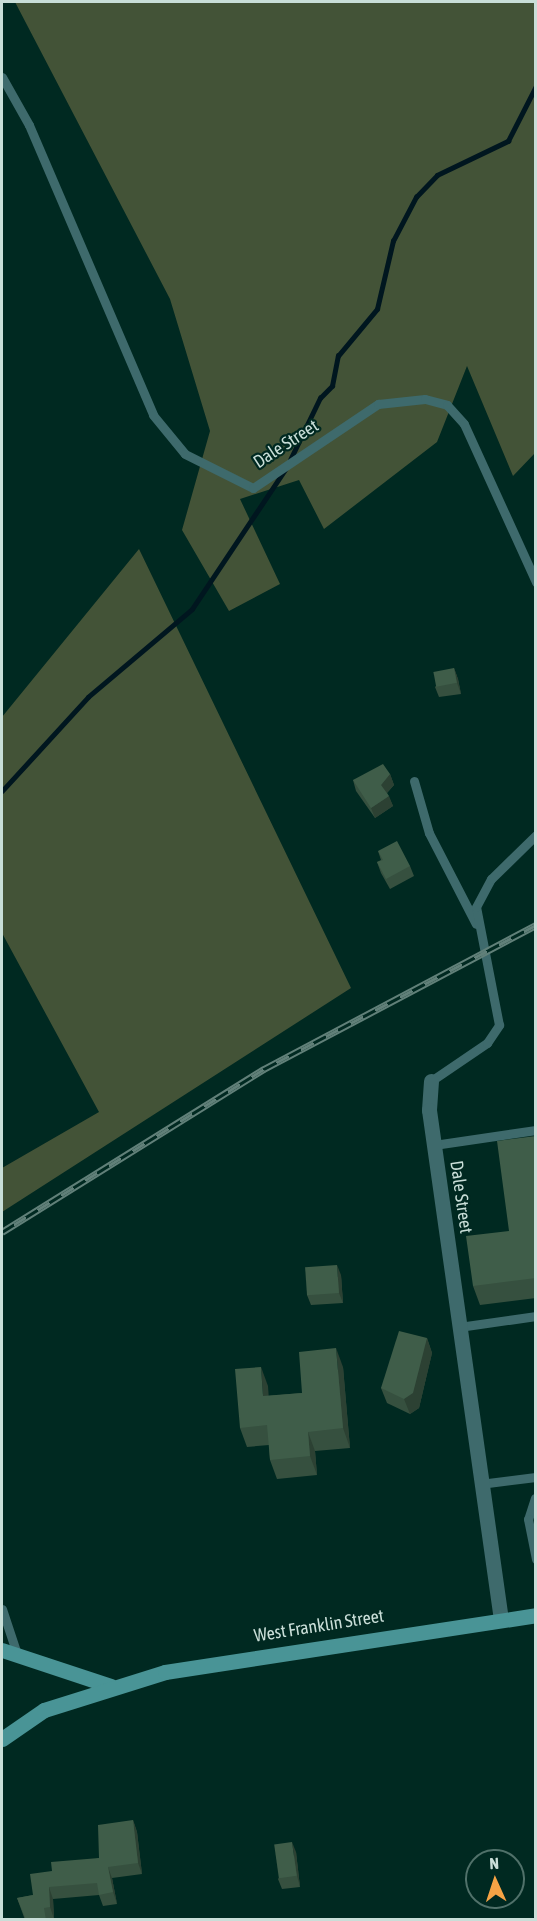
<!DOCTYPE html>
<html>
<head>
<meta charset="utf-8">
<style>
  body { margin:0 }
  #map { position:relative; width:537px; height:1921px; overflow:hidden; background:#002921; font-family:"Asap Condensed",sans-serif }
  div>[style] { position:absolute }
  .forest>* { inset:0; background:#435337 }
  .stream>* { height:4.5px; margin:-2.25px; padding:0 2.25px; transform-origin:2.25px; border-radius:2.25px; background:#00161f }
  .service>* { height:9px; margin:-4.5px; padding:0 4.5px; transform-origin:4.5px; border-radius:4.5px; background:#3e6a6c }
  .minor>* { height:15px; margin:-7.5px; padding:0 7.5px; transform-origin:7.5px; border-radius:7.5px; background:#3e6a6c }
  .secondary>* { height:15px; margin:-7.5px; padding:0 7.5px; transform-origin:7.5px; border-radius:7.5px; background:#499496 }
  .rail>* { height:7px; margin-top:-3.5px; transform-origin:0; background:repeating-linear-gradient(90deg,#002921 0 14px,#618079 0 28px); box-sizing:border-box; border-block:2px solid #618079 }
  .wall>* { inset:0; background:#36503f }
  .shaded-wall>* { inset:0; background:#2c4133 }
  .building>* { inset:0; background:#3f5d49; transform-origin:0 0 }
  span { translate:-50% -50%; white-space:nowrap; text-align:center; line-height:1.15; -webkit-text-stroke:4.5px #002921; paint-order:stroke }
  .street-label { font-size:18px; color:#c9ded8 }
  .frame { position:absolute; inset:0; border:3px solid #c9ded8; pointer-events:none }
  .north { position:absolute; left:465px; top:1849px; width:60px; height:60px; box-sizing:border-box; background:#002921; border:2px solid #50716a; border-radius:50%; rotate:357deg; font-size:16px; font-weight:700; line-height:24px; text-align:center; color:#c9ded8 }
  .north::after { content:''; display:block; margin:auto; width:21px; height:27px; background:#f5a345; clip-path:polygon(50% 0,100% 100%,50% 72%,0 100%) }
</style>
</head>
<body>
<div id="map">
  <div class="forest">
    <i style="clip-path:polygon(15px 2px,535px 2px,535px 453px,513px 476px,467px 366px,437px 442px,324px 529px,299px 480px,240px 499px,280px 584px,229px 611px,182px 530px,210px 431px,170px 299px)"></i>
    <i style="clip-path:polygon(139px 549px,351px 988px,2px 1212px,2px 1168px,99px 1112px,2px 933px,2px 717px)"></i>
  </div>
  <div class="stream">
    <i style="left:290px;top:460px;width:69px;rotate:-64.2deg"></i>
    <i style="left:320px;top:398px;width:17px;rotate:-45deg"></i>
    <i style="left:332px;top:386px;width:31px;rotate:-79deg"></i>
    <i style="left:338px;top:356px;width:61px;rotate:-50.3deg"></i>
    <i style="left:377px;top:309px;width:70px;rotate:-76.8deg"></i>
    <i style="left:393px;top:241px;width:50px;rotate:-62.4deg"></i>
    <i style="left:416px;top:197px;width:30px;rotate:-46deg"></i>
    <i style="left:437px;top:175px;width:79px;rotate:-25.6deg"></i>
    <i style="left:508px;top:141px;width:62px;rotate:-63deg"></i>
    <i style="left:2px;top:791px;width:127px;rotate:-47.5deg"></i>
    <i style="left:88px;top:697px;width:136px;rotate:-40.2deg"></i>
    <i style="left:192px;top:609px;width:169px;rotate:-56.3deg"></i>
    <i style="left:533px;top:1920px;width:4px;rotate:-34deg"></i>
  </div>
  <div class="service">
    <i style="left:2px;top:77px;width:55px;rotate:60.6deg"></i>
    <i style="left:29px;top:125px;width:315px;rotate:66.8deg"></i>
    <i style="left:153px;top:415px;width:50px;rotate:50.6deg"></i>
    <i style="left:185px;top:454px;width:76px;rotate:26.6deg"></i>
    <i style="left:253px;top:488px;width:151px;rotate:-33.9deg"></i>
    <i style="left:378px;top:404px;width:47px;rotate:-6.1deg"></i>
    <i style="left:425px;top:399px;width:23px;rotate:15deg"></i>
    <i style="left:447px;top:405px;width:25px;rotate:48deg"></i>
    <i style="left:464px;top:424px;width:174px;rotate:65.5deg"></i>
    <i style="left:414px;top:781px;width:54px;rotate:73.9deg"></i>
    <i style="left:429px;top:833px;width:102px;rotate:62.7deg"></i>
    <i style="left:431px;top:1081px;width:68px;rotate:-34.2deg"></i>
    <i style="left:487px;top:1043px;width:22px;rotate:-56deg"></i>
    <i style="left:499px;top:1025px;width:120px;rotate:-101deg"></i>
    <i style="left:476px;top:907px;width:32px;rotate:-62deg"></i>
    <i style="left:491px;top:879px;width:63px;rotate:-44.4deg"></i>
    <i style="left:434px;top:1145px;width:103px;rotate:-8.4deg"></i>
    <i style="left:459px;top:1327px;width:78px;rotate:-8.1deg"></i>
    <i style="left:480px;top:1484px;width:56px;rotate:-7.1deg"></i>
    <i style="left:535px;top:1498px;width:22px;rotate:108deg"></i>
    <i style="left:528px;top:1519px;width:41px;rotate:78.7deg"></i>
    <i style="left:2px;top:1609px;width:51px;rotate:71.6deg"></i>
  </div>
  <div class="minor">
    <i style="left:431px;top:1081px;width:29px;rotate:94deg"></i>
    <i style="left:429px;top:1110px;width:515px;rotate:81.96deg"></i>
  </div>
  <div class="secondary">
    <i style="left:2px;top:1650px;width:115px;rotate:18.3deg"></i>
    <i style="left:2px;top:1739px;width:51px;rotate:-34.6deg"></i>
    <i style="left:44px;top:1710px;width:127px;rotate:-17.4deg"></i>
    <i style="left:165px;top:1672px;width:375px;rotate:-8.7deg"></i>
  </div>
  <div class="rail">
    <i style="left:2px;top:1232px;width:309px;rotate:-31.9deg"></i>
    <i style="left:264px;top:1069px;width:308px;rotate:-27.9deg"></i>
  </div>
  <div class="wall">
    <i style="clip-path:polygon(454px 668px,458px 679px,461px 694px,439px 697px,435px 687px)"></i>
    <i style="clip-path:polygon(390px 774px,394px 785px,387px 793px,393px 806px,375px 818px,356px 791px,353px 780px)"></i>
    <i style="clip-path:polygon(378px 851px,410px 866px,414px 876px,390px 889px,381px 873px,377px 862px,381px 860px)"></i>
    <i style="clip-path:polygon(536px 1136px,536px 1298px,480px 1305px,473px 1286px,509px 1231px)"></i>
    <i style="clip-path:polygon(341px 1275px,343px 1303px,311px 1305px,307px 1295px)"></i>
    <i style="clip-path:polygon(427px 1338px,432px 1353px,419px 1408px,410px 1414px,387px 1403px,381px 1388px)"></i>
    <i style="clip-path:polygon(343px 1367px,350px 1448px,315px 1451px,317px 1475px,277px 1479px,270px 1460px,269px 1445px,247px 1447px,240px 1428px,268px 1386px,268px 1396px,302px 1393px)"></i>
    <i style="clip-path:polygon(133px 1820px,137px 1832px,142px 1874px,112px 1878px,117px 1904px,103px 1906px,99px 1895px,53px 1899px,54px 1919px,48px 1920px,25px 1920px,17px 1898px,33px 1895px,52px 1871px,99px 1858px)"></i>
    <i style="clip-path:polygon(296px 1852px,300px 1887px,282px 1889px,278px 1879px)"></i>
  </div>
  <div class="shaded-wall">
    <i style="clip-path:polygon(454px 668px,458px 679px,461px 694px,457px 683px)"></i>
    <i style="clip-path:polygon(390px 774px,394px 785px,385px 795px,381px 785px)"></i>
    <i style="clip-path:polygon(389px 796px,393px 806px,375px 818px,371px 808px)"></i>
    <i style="clip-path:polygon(337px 1265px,341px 1275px,343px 1303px,339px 1293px)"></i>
    <i style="clip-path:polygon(427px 1338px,432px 1353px,419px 1408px,410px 1414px,404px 1399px)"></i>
    <i style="clip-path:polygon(336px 1348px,343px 1367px,350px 1448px,343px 1428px)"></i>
    <i style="clip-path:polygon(261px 1367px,268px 1386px,270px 1415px,263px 1396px)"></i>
    <i style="clip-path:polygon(308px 1432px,315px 1451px,317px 1475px,310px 1456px)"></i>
    <i style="clip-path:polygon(133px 1820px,137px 1832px,142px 1874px,138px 1863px)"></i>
    <i style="clip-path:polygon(292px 1842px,296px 1852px,300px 1887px,297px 1876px)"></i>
    <i style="clip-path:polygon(108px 1867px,112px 1878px,117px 1904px,113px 1892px)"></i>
    <i style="clip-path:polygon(49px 1887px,53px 1899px,54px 1919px,50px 1907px)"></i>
  </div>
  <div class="building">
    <i style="left:454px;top:668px;width:15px;height:21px;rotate:79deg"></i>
    <i style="clip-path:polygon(383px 764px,390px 774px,381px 785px,389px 796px,371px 808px,353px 780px)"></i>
    <i style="clip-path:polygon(397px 841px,410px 866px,386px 879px,377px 862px,383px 860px,378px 851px)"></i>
    <i style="clip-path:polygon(536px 1136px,536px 1278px,473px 1286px,466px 1236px,509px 1231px,497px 1141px)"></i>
    <i style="left:337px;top:1265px;width:28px;height:32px;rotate:86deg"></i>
    <i style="clip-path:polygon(399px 1331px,427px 1338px,413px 1393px,404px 1399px,381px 1388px)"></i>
    <i style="clip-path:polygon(336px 1348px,343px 1428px,308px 1432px,310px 1456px,270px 1460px,267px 1425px,240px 1428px,235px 1369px,261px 1367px,263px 1396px,302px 1393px,299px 1352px)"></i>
    <i style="clip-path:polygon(133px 1820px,138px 1863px,108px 1867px,113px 1892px,99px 1895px,97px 1883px,49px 1887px,50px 1907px,44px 1908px,46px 1920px,26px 1920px,17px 1898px,33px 1895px,30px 1874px,52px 1871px,51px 1862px,99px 1858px,98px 1825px)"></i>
    <i style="left:292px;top:1842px;width:34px;height:18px;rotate:82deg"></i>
  </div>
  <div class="street-label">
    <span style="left:286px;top:444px;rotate:-33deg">Dale Street</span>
    <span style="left:461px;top:1197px;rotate:82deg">Dale Street</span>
    <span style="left:319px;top:1626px;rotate:-9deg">West Franklin Street</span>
  </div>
  <div class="frame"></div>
  <div class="north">N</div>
</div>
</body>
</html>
